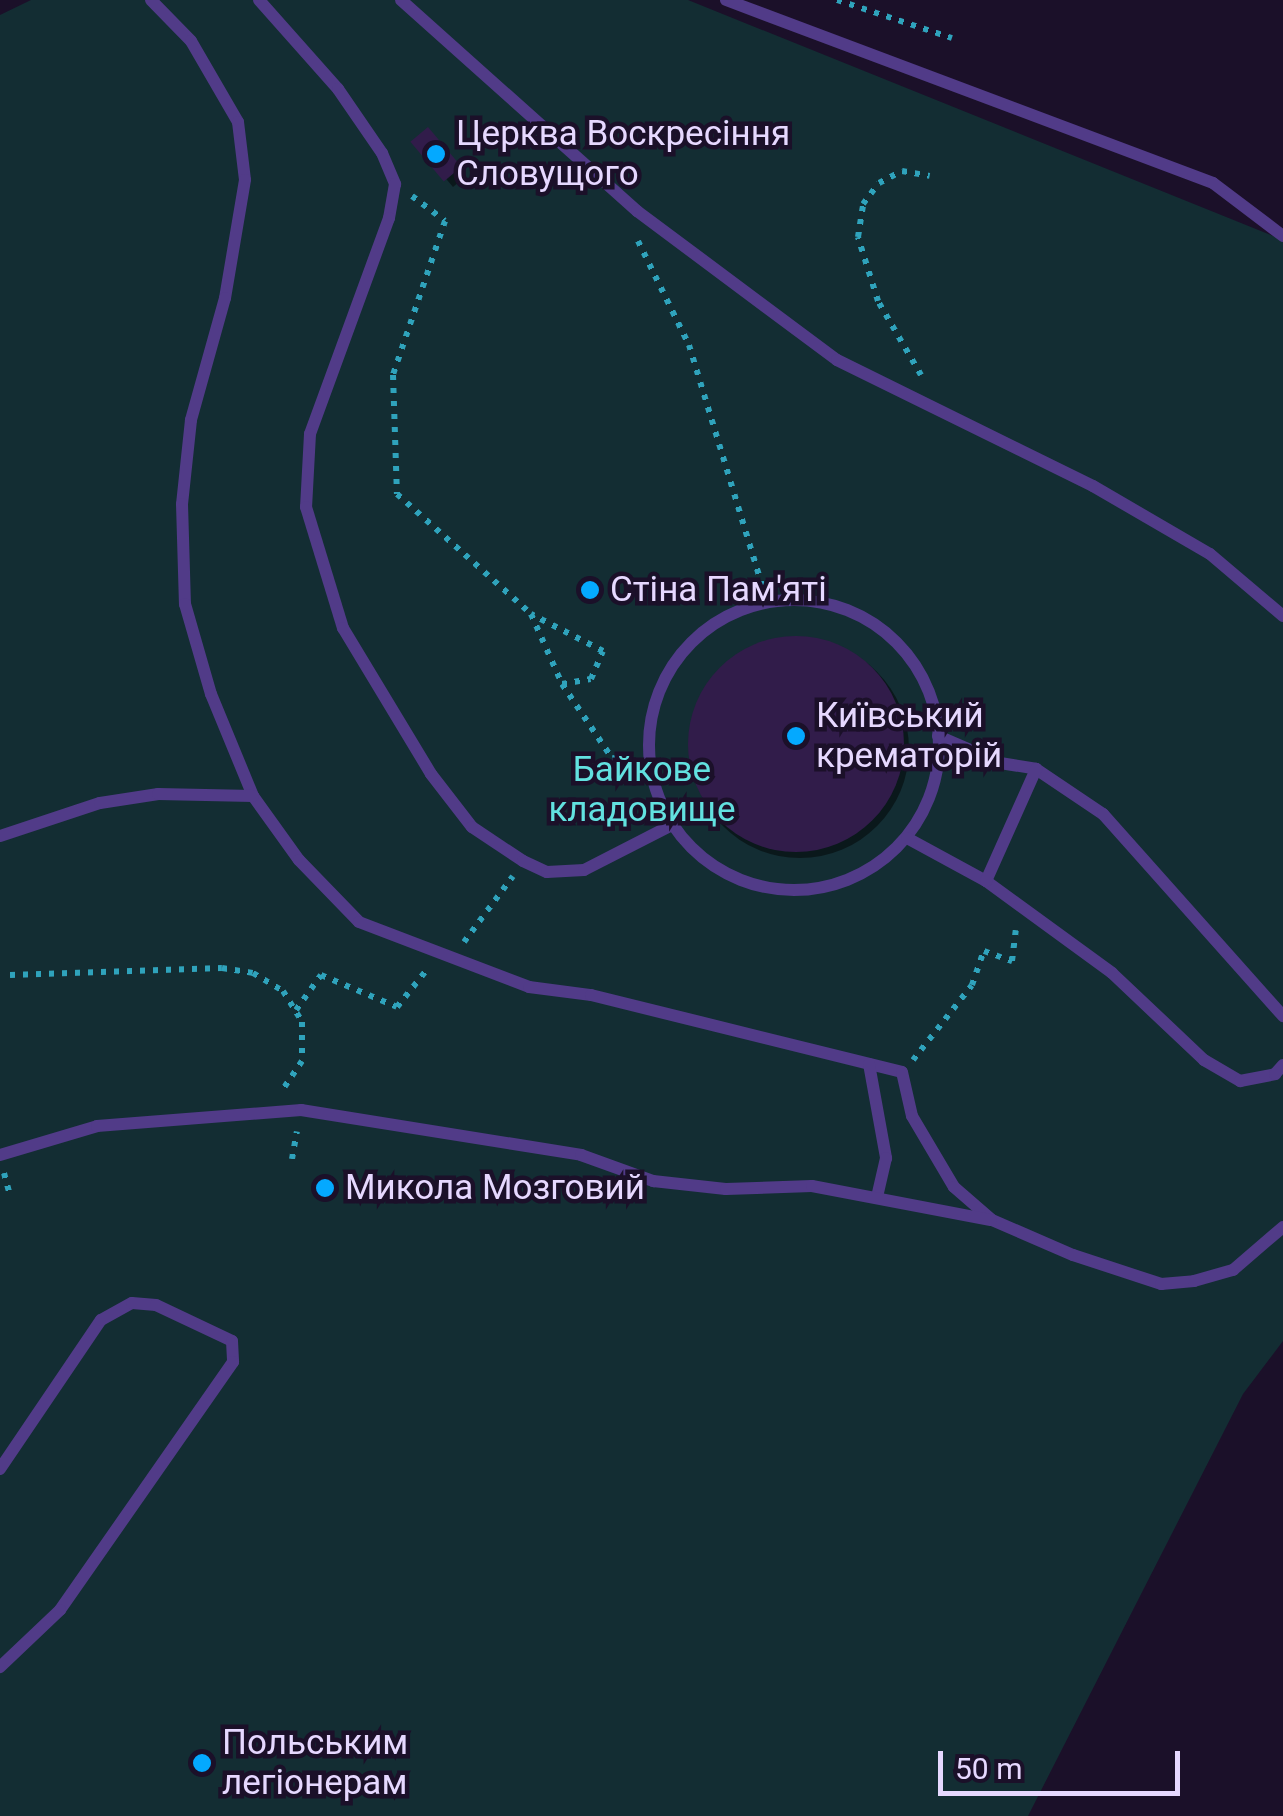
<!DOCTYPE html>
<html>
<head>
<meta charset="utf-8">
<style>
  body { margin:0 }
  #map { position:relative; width:1283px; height:1816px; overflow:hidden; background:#1b1029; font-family:Roboto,sans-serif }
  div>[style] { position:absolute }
  .green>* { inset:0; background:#132d33 }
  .shadow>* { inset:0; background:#0007 }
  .round { border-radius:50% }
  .building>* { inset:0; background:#311c4a; transform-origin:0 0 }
  .path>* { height:6px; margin-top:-3px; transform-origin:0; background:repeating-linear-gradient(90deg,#2fa3bc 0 5px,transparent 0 13px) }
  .service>* { height:12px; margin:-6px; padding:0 6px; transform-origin:6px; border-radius:6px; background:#513b88 }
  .service>.ring { margin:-6px; padding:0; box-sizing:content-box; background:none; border:12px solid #513b88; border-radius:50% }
  .dots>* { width:28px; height:28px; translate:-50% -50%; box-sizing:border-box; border:5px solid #1b1029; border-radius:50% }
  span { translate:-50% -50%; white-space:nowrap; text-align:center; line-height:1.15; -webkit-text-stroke:9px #1b1029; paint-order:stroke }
  .poi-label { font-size:35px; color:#e6d8ff }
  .left { translate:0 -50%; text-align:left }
  .park-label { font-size:35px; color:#62e1e0 }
  .scale { position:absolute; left:938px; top:1751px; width:242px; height:45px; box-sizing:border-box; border:5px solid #e6d8ff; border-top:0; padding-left:12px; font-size:30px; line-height:35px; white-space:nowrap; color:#e6d8ff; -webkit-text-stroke:8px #1b1029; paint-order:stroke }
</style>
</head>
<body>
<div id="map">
  <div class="green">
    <i style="clip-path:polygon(31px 0,688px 0,1283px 240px,1283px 1341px,1243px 1394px,1028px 1816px,0 1816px,0 15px)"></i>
  </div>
  <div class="shadow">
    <i style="clip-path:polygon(434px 137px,466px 176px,453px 187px,414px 141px)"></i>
    <i class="round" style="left:691px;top:640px;width:218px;height:218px"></i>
  </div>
  <div class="building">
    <i style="left:428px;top:127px;width:52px;height:23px;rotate:50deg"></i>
    <i class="round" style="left:688px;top:636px;width:216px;height:216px"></i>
  </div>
  <div class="path">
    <i style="left:837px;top:0;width:121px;rotate:18.3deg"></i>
    <i style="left:412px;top:196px;width:41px;rotate:37.1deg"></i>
    <i style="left:445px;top:221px;width:163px;rotate:108.7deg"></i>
    <i style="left:393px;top:375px;width:119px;rotate:88.1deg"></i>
    <i style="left:397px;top:494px;width:180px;rotate:41.8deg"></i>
    <i style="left:531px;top:614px;width:77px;rotate:66.1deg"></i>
    <i style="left:562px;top:684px;width:29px;rotate:-10deg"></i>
    <i style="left:591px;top:679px;width:30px;rotate:-67deg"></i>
    <i style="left:603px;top:651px;width:81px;rotate:-152.8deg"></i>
    <i style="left:638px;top:241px;width:116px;rotate:63.9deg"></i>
    <i style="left:689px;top:345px;width:268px;rotate:73.1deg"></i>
    <i style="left:921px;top:375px;width:86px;rotate:-120.2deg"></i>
    <i style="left:878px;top:301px;width:67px;rotate:-107.4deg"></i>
    <i style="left:858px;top:237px;width:33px;rotate:-81deg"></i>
    <i style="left:863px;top:204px;width:26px;rotate:-53deg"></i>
    <i style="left:879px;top:183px;width:26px;rotate:-28deg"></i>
    <i style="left:902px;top:171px;width:28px;rotate:10deg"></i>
    <i style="left:562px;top:684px;width:89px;rotate:56deg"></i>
    <i style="left:612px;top:758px;width:38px;rotate:9deg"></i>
    <i style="left:464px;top:942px;width:82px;rotate:-53.4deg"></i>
    <i style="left:10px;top:975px;width:212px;rotate:-1.9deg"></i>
    <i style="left:222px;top:968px;width:31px;rotate:9deg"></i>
    <i style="left:253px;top:973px;width:35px;rotate:31deg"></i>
    <i style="left:283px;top:991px;width:36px;rotate:58deg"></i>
    <i style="left:302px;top:1022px;width:39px;rotate:90deg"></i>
    <i style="left:302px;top:1061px;width:37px;rotate:124deg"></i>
    <i style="left:296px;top:1010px;width:43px;rotate:-54.5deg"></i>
    <i style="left:321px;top:975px;width:82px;rotate:22.8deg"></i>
    <i style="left:397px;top:1007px;width:51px;rotate:-51.3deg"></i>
    <i style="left:913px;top:1060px;width:95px;rotate:-51.8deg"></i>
    <i style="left:972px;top:985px;width:36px;rotate:-71deg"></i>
    <i style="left:984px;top:951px;width:30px;rotate:20deg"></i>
    <i style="left:1012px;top:961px;width:31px;rotate:-83deg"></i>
    <i style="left:292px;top:1159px;width:28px;rotate:-80deg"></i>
    <i style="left:4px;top:1173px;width:20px;rotate:75deg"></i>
  </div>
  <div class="service">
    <i style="left:151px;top:0;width:57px;rotate:45.7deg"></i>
    <i style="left:191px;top:41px;width:94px;rotate:59.9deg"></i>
    <i style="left:238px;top:122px;width:58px;rotate:83.1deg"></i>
    <i style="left:245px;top:180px;width:120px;rotate:99.6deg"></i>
    <i style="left:225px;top:298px;width:127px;rotate:105.6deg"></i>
    <i style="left:191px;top:420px;width:84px;rotate:96.1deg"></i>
    <i style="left:182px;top:504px;width:100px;rotate:88.3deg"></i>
    <i style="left:185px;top:604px;width:94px;rotate:73.9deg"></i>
    <i style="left:211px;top:694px;width:110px;rotate:67.6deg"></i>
    <i style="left:253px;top:796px;width:79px;rotate:54.3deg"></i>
    <i style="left:299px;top:860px;width:86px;rotate:45.9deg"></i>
    <i style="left:359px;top:922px;width:182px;rotate:20.9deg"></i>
    <i style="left:529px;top:987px;width:63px;rotate:7.4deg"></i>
    <i style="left:591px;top:995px;width:320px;rotate:13.9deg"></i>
    <i style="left:902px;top:1072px;width:45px;rotate:77.2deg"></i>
    <i style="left:912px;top:1116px;width:82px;rotate:59.4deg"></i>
    <i style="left:954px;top:1187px;width:50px;rotate:41deg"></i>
    <i style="left:992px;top:1220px;width:88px;rotate:23.4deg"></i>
    <i style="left:1073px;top:1255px;width:93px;rotate:18.2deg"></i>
    <i style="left:1161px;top:1284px;width:33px;rotate:-5deg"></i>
    <i style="left:1194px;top:1281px;width:41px;rotate:-15.8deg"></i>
    <i style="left:1233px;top:1270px;width:66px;rotate:-40.7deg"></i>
    <i style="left:259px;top:0;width:119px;rotate:48.4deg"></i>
    <i style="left:338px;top:89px;width:78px;rotate:55.5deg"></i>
    <i style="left:382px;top:153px;width:34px;rotate:67deg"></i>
    <i style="left:395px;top:184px;width:35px;rotate:100deg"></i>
    <i style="left:389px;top:218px;width:230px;rotate:110.1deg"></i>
    <i style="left:310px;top:434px;width:73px;rotate:93.1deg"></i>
    <i style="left:306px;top:507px;width:127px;rotate:73deg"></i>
    <i style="left:343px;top:628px;width:170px;rotate:58.9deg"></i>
    <i style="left:431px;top:774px;width:67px;rotate:52.3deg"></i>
    <i style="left:472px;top:827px;width:61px;rotate:33.7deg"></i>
    <i style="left:523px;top:861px;width:26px;rotate:25deg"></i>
    <i style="left:547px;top:872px;width:37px;rotate:-3deg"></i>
    <i style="left:584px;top:870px;width:99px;rotate:-27.1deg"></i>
    <i style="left:401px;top:0;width:317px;rotate:41.8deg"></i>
    <i style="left:637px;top:211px;width:249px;rotate:36.7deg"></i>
    <i style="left:837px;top:360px;width:285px;rotate:26.2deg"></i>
    <i style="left:1093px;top:486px;width:135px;rotate:30.2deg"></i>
    <i style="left:1210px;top:554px;width:96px;rotate:40.3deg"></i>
    <i style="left:726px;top:0;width:520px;rotate:20.59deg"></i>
    <i style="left:1213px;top:183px;width:88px;rotate:37.1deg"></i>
    <i class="ring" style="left:649px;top:600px;width:278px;height:278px"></i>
    <i style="left:938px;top:736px;width:68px;rotate:23.5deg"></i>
    <i style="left:1000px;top:763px;width:36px;rotate:9deg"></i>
    <i style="left:1036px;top:769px;width:81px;rotate:33.9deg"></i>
    <i style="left:1103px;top:814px;width:271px;rotate:48.3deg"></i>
    <i style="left:0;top:836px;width:105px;rotate:-18.3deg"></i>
    <i style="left:100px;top:803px;width:59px;rotate:-8.8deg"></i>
    <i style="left:158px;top:794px;width:95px;rotate:1.2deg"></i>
    <i style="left:907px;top:838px;width:90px;rotate:28.6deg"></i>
    <i style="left:986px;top:881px;width:156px;rotate:36.1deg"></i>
    <i style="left:1112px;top:973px;width:127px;rotate:43.4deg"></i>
    <i style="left:1204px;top:1060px;width:42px;rotate:30.3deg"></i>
    <i style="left:1240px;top:1081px;width:36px;rotate:-11deg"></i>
    <i style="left:1275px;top:1074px;width:12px;rotate:-48deg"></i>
    <i style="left:986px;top:881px;width:123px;rotate:-65.9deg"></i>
    <i style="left:869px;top:1064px;width:96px;rotate:79.7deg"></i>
    <i style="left:886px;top:1158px;width:40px;rotate:103deg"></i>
    <i style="left:0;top:1155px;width:101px;rotate:-16.6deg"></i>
    <i style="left:97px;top:1126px;width:205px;rotate:-4.5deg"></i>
    <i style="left:301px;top:1110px;width:284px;rotate:9.1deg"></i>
    <i style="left:581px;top:1155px;width:77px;rotate:19.9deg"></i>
    <i style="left:653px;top:1181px;width:73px;rotate:6.3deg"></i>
    <i style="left:726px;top:1189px;width:86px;rotate:-2deg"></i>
    <i style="left:812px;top:1186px;width:182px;rotate:10.8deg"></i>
    <i style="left:0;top:1469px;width:180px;rotate:-55.9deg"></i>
    <i style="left:101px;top:1320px;width:35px;rotate:-29deg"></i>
    <i style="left:132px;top:1303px;width:24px;rotate:5deg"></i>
    <i style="left:156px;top:1305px;width:84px;rotate:25.3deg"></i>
    <i style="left:232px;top:1341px;width:21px;rotate:87deg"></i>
    <i style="left:233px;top:1362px;width:302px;rotate:124.9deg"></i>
    <i style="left:60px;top:1610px;width:83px;rotate:136.5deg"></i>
  </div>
  <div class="dots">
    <i style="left:436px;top:154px;background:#04a9ff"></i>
    <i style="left:590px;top:590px;background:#04a9ff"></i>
    <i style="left:796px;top:736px;background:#04a9ff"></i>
    <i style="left:325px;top:1188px;background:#04a9ff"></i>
    <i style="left:202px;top:1763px;background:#04a9ff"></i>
  </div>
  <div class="poi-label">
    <span class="left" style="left:456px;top:154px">Церква Воскресіння<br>Словущого</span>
    <span class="left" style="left:610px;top:590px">Стіна Пам'яті</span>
    <span class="left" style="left:816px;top:736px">Київський<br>крематорій</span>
    <span class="left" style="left:345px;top:1188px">Микола Мозговий</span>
    <span class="left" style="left:222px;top:1763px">Польським<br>легіонерам</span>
  </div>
  <div class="park-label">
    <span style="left:642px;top:790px">Байкове<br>кладовище</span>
  </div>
  <div class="scale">50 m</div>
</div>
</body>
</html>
